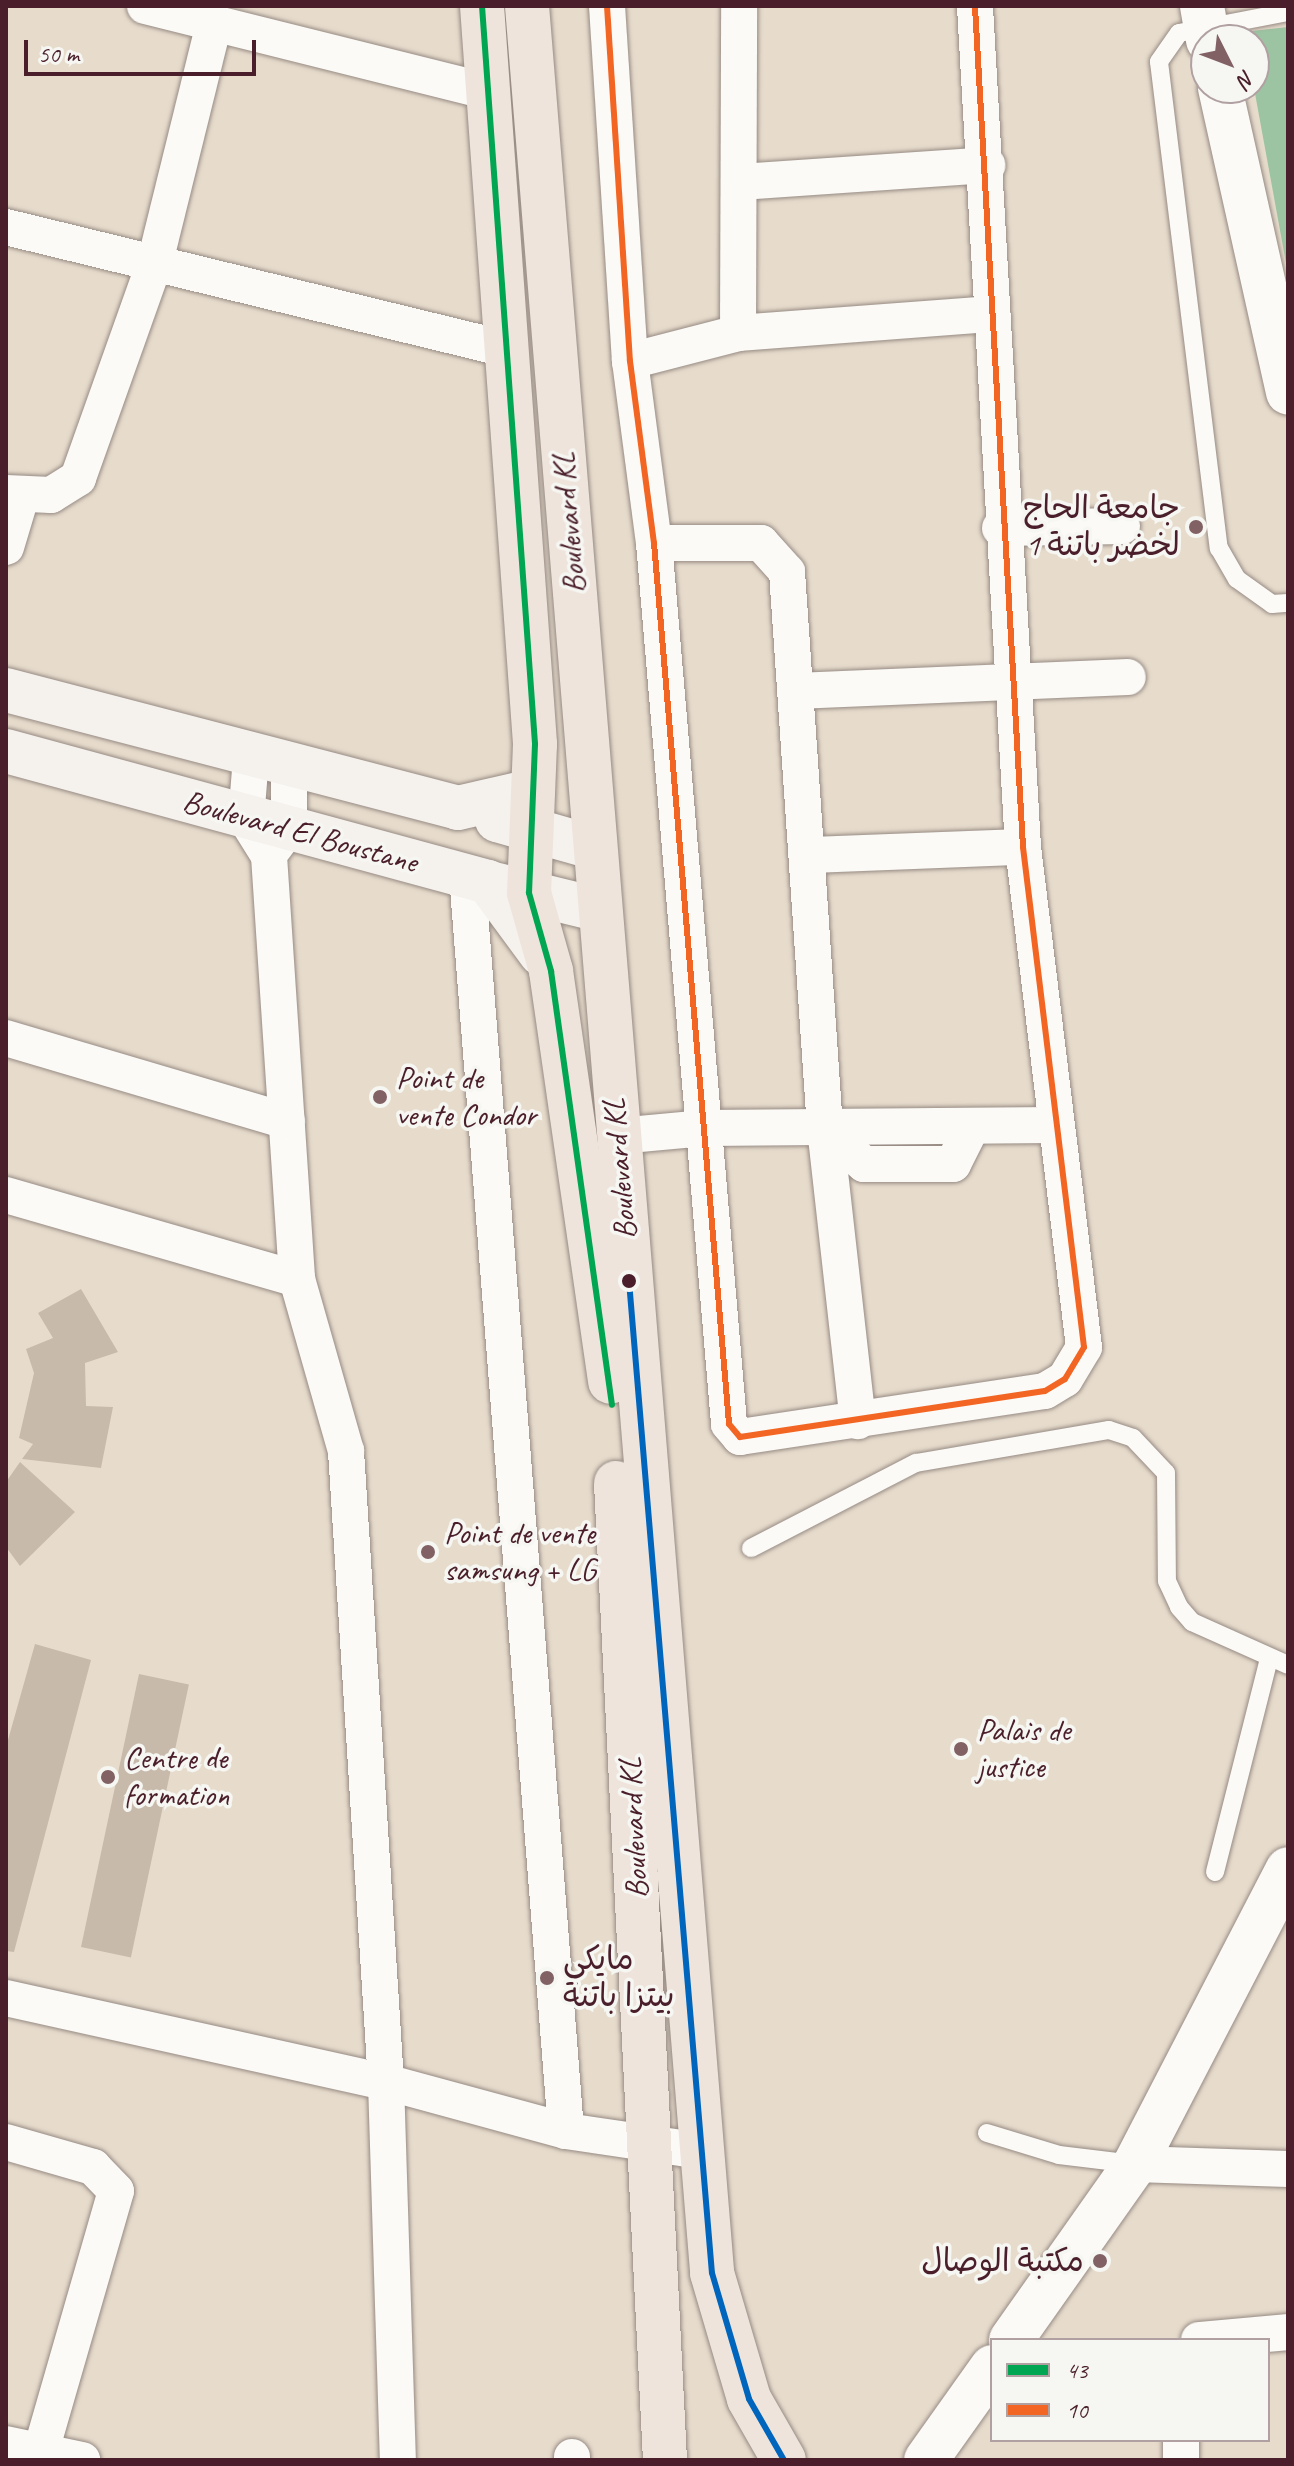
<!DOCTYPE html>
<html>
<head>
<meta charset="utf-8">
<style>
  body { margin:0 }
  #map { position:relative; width:1294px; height:2466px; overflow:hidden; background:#e7dccc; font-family:Caveat,"Playpen Sans Arabic",sans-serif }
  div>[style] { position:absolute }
  .forest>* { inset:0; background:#9cc4a2 }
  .building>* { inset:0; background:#c8baab; transform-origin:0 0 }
  .roads { filter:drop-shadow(0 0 2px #978b84) drop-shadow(0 0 2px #978b84) }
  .service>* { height:18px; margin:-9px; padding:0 9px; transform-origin:9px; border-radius:9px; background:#fbfaf7 }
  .minor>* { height:36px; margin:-18px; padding:0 18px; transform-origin:18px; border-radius:18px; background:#fbfaf7 }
  .tertiary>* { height:44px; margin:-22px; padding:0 22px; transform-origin:22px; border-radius:22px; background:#fbfaf7 }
  .secondary>* { height:44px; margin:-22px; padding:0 22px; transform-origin:22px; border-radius:22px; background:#f5f1ed }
  .primary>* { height:44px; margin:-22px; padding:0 22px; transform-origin:22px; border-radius:22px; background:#eee4dc }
  .bus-1>* { height:6px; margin:-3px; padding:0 3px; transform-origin:3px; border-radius:3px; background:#00a651 }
  .bus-2>* { height:6px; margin:-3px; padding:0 3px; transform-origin:3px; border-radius:3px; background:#f26522 }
  .bus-3>* { height:6px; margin:-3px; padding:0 3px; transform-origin:3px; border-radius:3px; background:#0065bd }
  .dots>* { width:22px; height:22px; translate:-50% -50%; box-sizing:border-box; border:4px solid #f6f6f2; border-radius:50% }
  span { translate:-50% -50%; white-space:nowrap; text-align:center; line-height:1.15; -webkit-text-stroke:7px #f6f6f2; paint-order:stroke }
  .poi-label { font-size:32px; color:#4a1f2b }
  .right { translate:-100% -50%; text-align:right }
  .left { translate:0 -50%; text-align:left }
  .street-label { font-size:32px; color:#4a1f2b }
  .frame { position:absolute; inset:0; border:8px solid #4a1f2b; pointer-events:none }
  .legend { position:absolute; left:990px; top:2338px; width:280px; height:104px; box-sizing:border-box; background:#f6f6f2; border:2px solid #b1a0a2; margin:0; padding:10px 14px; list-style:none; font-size:24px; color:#4a1f2b }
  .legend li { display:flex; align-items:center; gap:16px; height:40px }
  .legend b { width:40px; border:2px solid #b1a0a2 }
  .north { position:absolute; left:1190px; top:24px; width:80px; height:80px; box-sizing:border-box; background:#f6f6f2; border:2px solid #b1a0a2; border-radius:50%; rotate:132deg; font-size:22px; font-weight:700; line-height:32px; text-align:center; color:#4a1f2b }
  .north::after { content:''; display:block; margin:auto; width:28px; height:36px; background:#816163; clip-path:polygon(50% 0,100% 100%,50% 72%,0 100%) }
  .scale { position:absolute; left:24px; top:40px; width:232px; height:36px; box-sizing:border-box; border:4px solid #4a1f2b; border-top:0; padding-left:10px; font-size:24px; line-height:28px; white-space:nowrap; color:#4a1f2b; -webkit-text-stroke:6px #f6f6f2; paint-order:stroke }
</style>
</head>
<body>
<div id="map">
  <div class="forest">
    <i style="clip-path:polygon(1288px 27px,1288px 274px,1254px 88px,1254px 40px,1243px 32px)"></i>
  </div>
  <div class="building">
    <i style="clip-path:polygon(81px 1289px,118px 1352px,85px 1363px,86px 1406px,113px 1407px,101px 1468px,22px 1459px,33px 1444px,19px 1438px,34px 1373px,26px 1349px,53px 1338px,38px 1313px)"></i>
    <i style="clip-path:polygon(20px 1462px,75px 1512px,20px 1566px,6px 1547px,6px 1482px)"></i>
    <i style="clip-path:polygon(35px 1644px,91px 1660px,14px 1952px,6px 1951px,6px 1747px)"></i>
    <i style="left:139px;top:1674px;width:51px;height:279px;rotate:12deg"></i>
  </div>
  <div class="roads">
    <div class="service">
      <i style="left:1288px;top:12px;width:111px;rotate:169.1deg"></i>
      <i style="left:1179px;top:33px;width:35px;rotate:125deg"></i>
      <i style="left:1159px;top:62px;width:490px;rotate:83deg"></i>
      <i style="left:1219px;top:548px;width:36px;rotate:60deg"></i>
      <i style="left:1237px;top:579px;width:43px;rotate:35.5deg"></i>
      <i style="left:1272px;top:604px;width:16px;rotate:-4deg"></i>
      <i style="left:751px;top:1548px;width:186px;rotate:-27.3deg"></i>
      <i style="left:916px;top:1463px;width:196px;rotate:-9.7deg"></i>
      <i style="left:1109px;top:1430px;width:25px;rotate:18deg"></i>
      <i style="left:1133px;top:1438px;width:48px;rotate:46.7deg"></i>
      <i style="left:1166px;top:1473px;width:108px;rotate:89.5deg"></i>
      <i style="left:1167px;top:1581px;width:29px;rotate:65deg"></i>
      <i style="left:1179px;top:1607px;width:20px;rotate:49deg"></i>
      <i style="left:1192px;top:1622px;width:105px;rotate:24.1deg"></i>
      <i style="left:1215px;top:1872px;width:221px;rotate:-75.8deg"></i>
      <i style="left:987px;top:2133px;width:75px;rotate:17deg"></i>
      <i style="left:1059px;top:2155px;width:75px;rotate:6.9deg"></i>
    </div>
    <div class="minor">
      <i style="left:145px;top:6px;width:357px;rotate:14deg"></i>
      <i style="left:607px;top:6px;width:356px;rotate:86.3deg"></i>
      <i style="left:630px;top:361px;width:184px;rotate:82.5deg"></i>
      <i style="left:654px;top:543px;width:884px;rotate:85.13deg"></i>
      <i style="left:729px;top:1424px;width:17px;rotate:50deg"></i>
      <i style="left:740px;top:1437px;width:308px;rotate:-8.6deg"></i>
      <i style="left:1045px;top:1391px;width:23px;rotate:-31deg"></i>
      <i style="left:1065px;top:1379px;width:37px;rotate:-59deg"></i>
      <i style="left:1084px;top:1347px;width:504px;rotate:-96.96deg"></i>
      <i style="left:1023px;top:847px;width:842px;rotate:-93.27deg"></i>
      <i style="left:740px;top:182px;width:248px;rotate:-3.9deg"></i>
      <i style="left:6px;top:227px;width:515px;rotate:13.71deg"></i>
      <i style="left:738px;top:333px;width:327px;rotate:-89.8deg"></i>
      <i style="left:630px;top:361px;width:112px;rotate:-14.5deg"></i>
      <i style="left:738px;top:333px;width:255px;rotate:-4.3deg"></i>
      <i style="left:6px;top:493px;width:45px;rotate:2.5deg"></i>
      <i style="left:51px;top:495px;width:32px;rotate:-32deg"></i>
      <i style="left:78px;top:478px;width:229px;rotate:-70.4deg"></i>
      <i style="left:155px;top:262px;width:245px;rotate:-76.1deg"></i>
      <i style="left:1000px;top:528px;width:122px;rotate:-0.9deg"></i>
      <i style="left:654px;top:543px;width:107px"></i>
      <i style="left:761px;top:543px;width:39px;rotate:48deg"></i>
      <i style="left:787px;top:572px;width:557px;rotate:86.09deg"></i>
      <i style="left:825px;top:1128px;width:295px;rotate:83.6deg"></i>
      <i style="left:6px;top:547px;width:52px;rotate:-73.3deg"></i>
      <i style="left:796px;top:691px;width:332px;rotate:-2.4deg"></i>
      <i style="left:251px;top:758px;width:61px;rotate:94.7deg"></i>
      <i style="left:246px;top:819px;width:44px;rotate:58.1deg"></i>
      <i style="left:269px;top:856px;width:424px;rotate:86.2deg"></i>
      <i style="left:297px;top:1279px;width:179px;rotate:74.1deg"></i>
      <i style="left:346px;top:1451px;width:632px;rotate:86.37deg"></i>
      <i style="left:386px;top:2082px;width:378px;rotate:88.2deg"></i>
      <i style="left:274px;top:848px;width:25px;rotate:-53deg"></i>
      <i style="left:289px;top:828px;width:59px;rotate:-90deg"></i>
      <i style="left:810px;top:855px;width:213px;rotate:-2.2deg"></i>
      <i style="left:467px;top:875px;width:1260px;rotate:85.49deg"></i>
      <i style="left:6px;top:1038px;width:293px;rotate:16.5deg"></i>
      <i style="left:848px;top:1128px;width:23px;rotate:88deg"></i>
      <i style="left:849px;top:1151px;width:20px;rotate:41deg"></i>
      <i style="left:864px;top:1164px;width:89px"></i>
      <i style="left:953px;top:1164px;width:42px;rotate:-63.4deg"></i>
      <i style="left:618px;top:1136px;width:87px;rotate:-5.3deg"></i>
      <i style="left:705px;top:1128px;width:349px;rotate:-0.5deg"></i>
      <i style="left:6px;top:1195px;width:303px;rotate:16.1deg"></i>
      <i style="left:6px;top:1998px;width:389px;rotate:12.5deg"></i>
      <i style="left:386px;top:2082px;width:187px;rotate:15.2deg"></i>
      <i style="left:566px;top:2131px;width:136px;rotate:8.4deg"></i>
      <i style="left:6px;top:2142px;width:91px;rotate:16deg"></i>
      <i style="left:93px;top:2167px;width:33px;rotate:46deg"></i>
      <i style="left:116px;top:2191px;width:271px;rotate:106.1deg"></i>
      <i style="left:1135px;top:2164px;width:153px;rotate:1.9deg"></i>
      <i style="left:1199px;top:2340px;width:89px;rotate:-5.1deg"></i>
      <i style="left:6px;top:2444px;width:78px;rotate:11.9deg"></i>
      <i style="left:572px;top:2457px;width:3px;rotate:90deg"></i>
      <i style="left:1181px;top:2460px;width:20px;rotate:-90deg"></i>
    </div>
    <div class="tertiary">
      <i style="left:1202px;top:6px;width:35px;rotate:80deg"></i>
      <i style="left:1220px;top:88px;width:312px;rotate:77.4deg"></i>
      <i style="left:1011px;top:2340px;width:215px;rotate:-54.8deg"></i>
      <i style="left:1135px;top:2164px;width:332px;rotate:-62.6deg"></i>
      <i style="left:926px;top:2460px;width:114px;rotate:-54.6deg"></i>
    </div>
    <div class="secondary">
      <i style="left:6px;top:690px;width:467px;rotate:14.6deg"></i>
      <i style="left:458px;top:808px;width:76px;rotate:-12.9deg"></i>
      <i style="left:6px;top:751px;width:499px;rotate:15.2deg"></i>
      <i style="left:488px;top:882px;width:89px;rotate:53.6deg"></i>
      <i style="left:497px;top:820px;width:102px;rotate:15.9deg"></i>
      <i style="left:494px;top:884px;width:109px;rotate:13.8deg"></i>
    </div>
    <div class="primary">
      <i style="left:482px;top:6px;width:740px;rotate:85.89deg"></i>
      <i style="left:535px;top:744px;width:149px;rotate:92.3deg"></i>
      <i style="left:529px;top:893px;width:81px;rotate:74.2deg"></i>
      <i style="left:551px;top:971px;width:415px;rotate:81.8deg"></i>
      <i style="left:527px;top:6px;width:2275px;rotate:85.33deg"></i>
      <i style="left:712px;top:2273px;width:131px;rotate:73.6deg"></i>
      <i style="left:749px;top:2399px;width:70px;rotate:60.2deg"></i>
      <i style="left:616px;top:1483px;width:978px;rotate:87.13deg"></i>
    </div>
  </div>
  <div class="bus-1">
    <i style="left:482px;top:6px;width:740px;rotate:85.89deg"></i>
    <i style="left:535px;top:744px;width:149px;rotate:92.3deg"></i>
    <i style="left:529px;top:893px;width:81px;rotate:74.2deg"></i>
    <i style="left:551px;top:971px;width:438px;rotate:82deg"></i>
  </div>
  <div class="bus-2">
    <i style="left:607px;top:6px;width:356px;rotate:86.3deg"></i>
    <i style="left:630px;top:361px;width:184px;rotate:82.5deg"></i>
    <i style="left:654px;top:543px;width:884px;rotate:85.13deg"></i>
    <i style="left:729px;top:1424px;width:17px;rotate:50deg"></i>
    <i style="left:740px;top:1437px;width:308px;rotate:-8.6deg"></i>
    <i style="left:1045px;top:1391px;width:23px;rotate:-31deg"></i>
    <i style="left:1065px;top:1379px;width:37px;rotate:-59deg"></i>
    <i style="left:1084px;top:1347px;width:504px;rotate:-96.96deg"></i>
    <i style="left:1023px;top:847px;width:842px;rotate:-93.27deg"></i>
  </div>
  <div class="bus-3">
    <i style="left:629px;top:1281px;width:995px;rotate:85.22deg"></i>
    <i style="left:712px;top:2273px;width:131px;rotate:73.6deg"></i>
    <i style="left:749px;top:2399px;width:70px;rotate:60.2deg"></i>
  </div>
  <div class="dots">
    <i style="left:1196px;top:527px;background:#816163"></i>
    <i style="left:380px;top:1097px;background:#816163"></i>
    <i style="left:629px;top:1281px;background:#4a1f2b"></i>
    <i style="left:428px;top:1552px;background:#816163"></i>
    <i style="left:961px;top:1749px;background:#816163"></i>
    <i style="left:108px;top:1777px;background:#816163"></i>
    <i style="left:547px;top:1978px;background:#816163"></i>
    <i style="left:1100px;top:2261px;background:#816163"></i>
  </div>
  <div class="poi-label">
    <span class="right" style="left:1180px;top:527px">جامعة الحاج<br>لخضر باتنة 1</span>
    <span class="left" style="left:396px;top:1097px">Point de<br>vente Condor</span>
    <span class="left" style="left:444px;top:1552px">Point de vente<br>samsung + LG</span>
    <span class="left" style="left:977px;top:1749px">Palais de<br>justice</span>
    <span class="left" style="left:124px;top:1777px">Centre de<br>formation</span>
    <span class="left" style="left:563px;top:1978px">مايكي<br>بيتزا باتنة</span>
    <span class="right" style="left:1084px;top:2261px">مكتبة الوصال</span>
  </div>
  <div class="street-label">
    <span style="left:569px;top:523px;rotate:-95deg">Boulevard KL</span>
    <span style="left:300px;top:832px;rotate:15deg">Boulevard El Boustane</span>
    <span style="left:620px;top:1169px;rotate:-95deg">Boulevard KL</span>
    <span style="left:634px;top:1828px;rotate:-93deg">Boulevard KL</span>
  </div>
  <div class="frame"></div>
  <ul class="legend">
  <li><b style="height:10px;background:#00a651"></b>43</li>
  <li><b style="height:10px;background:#f26522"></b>10</li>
  </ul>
  <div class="north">N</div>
  <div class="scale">50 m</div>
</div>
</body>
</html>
